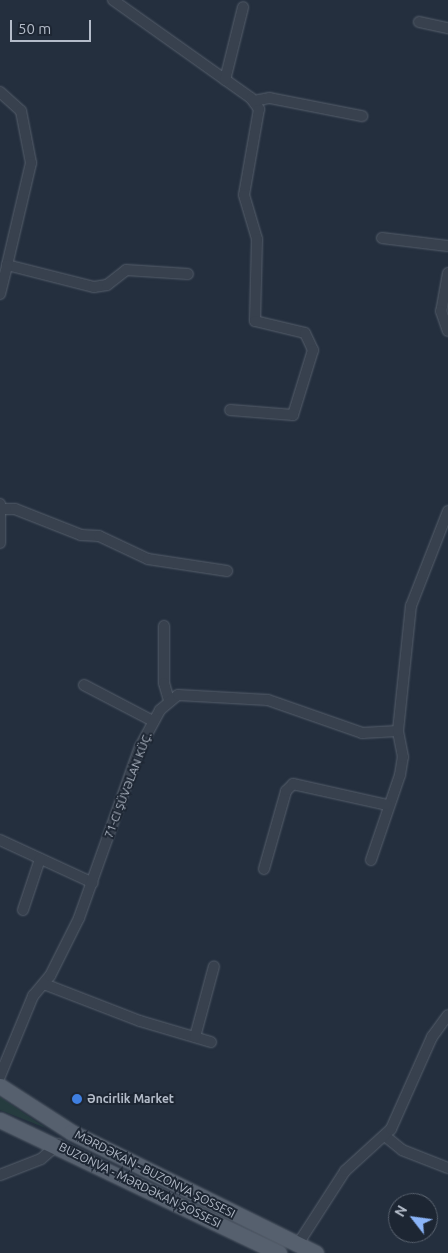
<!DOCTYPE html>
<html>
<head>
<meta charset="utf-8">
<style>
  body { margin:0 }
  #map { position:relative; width:448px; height:1253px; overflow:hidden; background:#242f3e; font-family:Ubuntu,sans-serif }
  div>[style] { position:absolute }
  .green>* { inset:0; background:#263c3f }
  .roads { filter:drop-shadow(0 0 1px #565f6c) drop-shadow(0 0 1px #565f6c) }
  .minor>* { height:10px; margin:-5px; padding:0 5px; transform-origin:5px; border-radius:5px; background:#38414e }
  .primary>* { height:15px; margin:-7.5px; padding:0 7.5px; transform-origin:7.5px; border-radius:7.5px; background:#56606e }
  .dots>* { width:14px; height:14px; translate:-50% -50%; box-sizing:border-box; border:2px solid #1d2633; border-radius:50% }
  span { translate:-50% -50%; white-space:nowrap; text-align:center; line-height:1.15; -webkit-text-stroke:4px #1d2633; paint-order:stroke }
  .street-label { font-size:12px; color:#b4bcc9 }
  .poi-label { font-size:12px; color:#b4bcc9; font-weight:700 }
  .left { translate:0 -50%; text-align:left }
  .north { position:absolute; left:388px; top:1193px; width:50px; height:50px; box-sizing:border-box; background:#1d2633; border:1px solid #59626f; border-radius:50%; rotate:300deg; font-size:14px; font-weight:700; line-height:20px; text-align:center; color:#b4bcc9 }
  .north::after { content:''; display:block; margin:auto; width:18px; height:22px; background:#8ab4f8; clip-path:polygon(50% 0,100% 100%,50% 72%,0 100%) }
  .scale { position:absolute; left:10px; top:20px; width:81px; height:22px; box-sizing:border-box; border:2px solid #b4bcc9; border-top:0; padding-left:6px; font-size:15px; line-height:18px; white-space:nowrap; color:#b4bcc9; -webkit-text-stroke:4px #1d2633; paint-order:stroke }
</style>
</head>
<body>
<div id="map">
  <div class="green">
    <i style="clip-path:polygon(0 1097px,46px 1128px,0 1110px)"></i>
  </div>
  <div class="roads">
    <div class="minor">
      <i style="left:113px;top:0;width:169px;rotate:35.4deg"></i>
      <i style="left:251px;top:98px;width:14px;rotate:54deg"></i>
      <i style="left:259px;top:109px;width:87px;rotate:99.9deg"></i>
      <i style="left:244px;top:195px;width:46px;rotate:73.5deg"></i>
      <i style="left:257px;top:239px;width:82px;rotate:91.4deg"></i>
      <i style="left:255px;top:321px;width:51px;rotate:13.5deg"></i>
      <i style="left:305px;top:333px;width:19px;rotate:65deg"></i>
      <i style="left:313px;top:350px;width:68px;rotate:107.1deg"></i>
      <i style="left:293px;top:415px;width:63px;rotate:-175.5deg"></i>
      <i style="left:419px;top:22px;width:30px;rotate:12deg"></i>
      <i style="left:225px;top:80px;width:75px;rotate:-76.1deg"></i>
      <i style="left:0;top:92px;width:28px;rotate:42deg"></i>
      <i style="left:21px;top:111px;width:53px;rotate:79.1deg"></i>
      <i style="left:31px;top:163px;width:105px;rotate:103.2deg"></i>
      <i style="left:7px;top:265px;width:90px;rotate:14.2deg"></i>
      <i style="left:94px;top:287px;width:13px;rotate:-9deg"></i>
      <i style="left:107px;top:285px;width:24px;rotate:-38deg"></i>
      <i style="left:126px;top:270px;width:62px;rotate:3.7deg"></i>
      <i style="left:254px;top:101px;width:16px;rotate:-11deg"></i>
      <i style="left:270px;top:98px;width:94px;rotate:11.1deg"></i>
      <i style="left:382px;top:238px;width:66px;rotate:6.9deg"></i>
      <i style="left:448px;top:273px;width:39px;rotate:100deg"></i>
      <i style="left:441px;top:311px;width:21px;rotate:71deg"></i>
      <i style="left:0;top:294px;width:30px;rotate:-76deg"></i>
      <i style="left:0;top:509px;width:15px"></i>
      <i style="left:15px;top:509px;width:71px;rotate:21.5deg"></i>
      <i style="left:81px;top:535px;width:18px;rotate:3deg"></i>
      <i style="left:99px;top:536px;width:54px;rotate:25.1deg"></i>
      <i style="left:148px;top:559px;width:80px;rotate:8.6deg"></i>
      <i style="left:0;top:543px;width:39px;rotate:-90deg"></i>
      <i style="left:164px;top:626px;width:57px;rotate:90deg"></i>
      <i style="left:164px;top:683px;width:18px;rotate:74deg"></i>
      <i style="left:84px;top:685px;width:78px;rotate:27.6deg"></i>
      <i style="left:0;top:840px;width:102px;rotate:24.8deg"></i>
      <i style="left:371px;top:860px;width:90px;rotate:-71.2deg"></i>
      <i style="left:400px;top:775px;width:18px;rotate:-81deg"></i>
      <i style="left:403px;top:757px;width:26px;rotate:-101deg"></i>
      <i style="left:264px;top:869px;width:81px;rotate:-74.2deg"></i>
      <i style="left:286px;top:791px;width:10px;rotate:-45deg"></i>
      <i style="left:293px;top:784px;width:96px;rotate:12.6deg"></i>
      <i style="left:23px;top:910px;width:54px;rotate:-71.6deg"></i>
      <i style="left:44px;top:984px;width:103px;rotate:21.1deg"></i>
      <i style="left:140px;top:1021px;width:74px;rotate:16.5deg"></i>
      <i style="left:195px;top:1037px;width:73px;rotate:-75deg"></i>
      <i style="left:0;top:1076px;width:87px;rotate:-67.6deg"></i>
      <i style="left:33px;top:996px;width:26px;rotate:-50deg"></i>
      <i style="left:50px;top:976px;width:65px;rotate:-63.4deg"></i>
      <i style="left:79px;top:918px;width:182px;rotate:-70.4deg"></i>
      <i style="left:140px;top:747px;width:42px;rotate:-61.6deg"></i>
      <i style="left:160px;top:710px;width:23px;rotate:-40deg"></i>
      <i style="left:178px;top:695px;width:90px;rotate:3.2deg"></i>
      <i style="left:268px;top:700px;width:100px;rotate:19.3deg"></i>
      <i style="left:362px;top:733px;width:36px;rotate:-3deg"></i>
      <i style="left:398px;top:731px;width:126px;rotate:-84.1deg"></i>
      <i style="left:411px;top:606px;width:102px;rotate:-68.7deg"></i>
      <i style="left:385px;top:1136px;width:22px;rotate:39deg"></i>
      <i style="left:402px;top:1150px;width:49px;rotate:21.4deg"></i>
      <i style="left:0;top:1175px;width:44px;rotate:-21.3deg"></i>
      <i style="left:41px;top:1159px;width:23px;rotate:-41deg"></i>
      <i style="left:298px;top:1244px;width:87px;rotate:-57.2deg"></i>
      <i style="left:345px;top:1171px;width:62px;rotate:-42.4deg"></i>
      <i style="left:391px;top:1129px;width:101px;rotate:-66deg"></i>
      <i style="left:432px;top:1037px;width:27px;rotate:-54deg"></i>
    </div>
    <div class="primary">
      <i style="left:0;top:1086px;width:85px;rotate:32.9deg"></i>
      <i style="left:71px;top:1132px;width:273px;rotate:26.3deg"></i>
      <i style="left:0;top:1120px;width:309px;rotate:25.5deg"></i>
    </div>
  </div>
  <div class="dots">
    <i style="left:77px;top:1099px;background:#3f7fe0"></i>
  </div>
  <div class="street-label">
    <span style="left:128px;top:785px;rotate:-69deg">71-CI ŞÜVƏLAN KÜÇ.</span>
    <span style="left:155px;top:1174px;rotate:27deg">MƏRDƏKAN - BUZONVA ŞOSSESI</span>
    <span style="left:140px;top:1185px;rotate:26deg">BUZONVA - MƏRDƏKAN ŞOSSESI</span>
  </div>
  <div class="poi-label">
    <span class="left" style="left:87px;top:1099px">Əncirlik Market</span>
  </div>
  <div class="north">N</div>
  <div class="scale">50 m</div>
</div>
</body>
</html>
